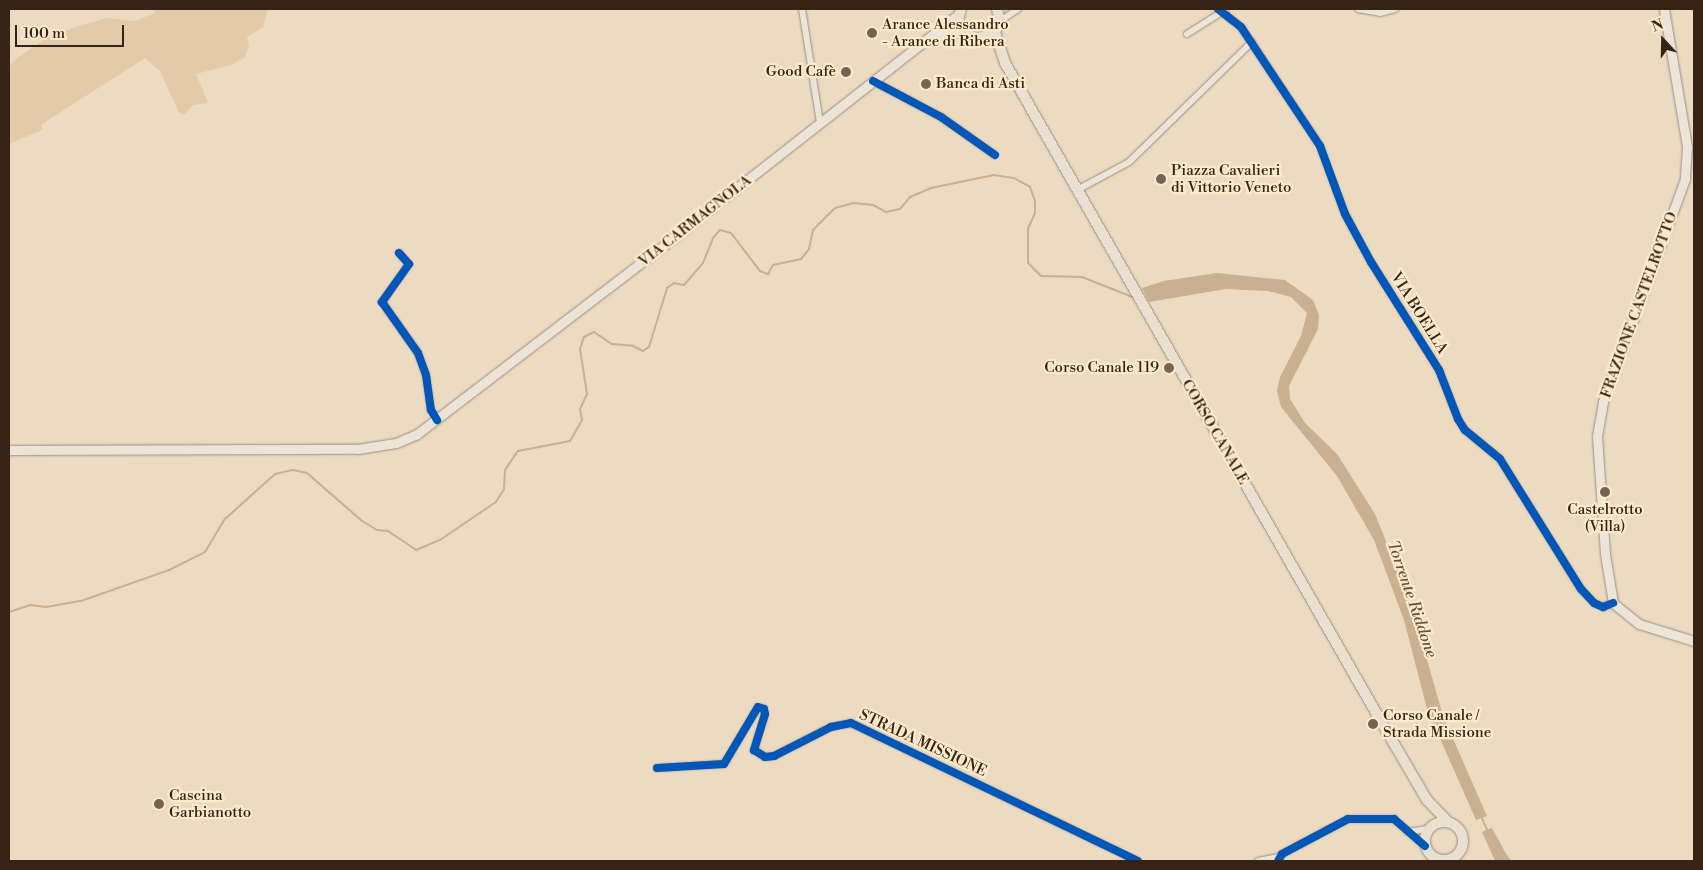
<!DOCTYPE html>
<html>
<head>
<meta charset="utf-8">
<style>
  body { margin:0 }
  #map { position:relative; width:1703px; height:870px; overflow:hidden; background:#ecdac1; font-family:"Libre Bodoni",serif }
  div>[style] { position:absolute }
  .green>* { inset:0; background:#e3cba9 }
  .water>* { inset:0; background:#c9b090 }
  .stream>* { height:2px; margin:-1px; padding:0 1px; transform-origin:1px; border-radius:1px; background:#c9b090 }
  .roads { filter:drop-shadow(0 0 1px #9b8f80) drop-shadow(0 0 1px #9b8f80) }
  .minor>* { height:6px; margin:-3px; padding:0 3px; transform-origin:3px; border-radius:3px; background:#ede4d8 }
  .secondary>* { height:9px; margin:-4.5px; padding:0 4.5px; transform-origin:4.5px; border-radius:4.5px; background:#ede4d8 }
  .primary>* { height:10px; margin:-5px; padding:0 5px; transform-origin:5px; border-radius:5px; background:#eae0d1 }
  .primary>.ring { margin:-5px; padding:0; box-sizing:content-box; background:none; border:10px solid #eae0d1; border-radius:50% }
  .cycleway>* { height:8px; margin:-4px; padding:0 4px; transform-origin:4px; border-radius:4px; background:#0057b8 }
  .dots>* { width:14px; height:14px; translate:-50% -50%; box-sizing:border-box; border:2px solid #fee9cb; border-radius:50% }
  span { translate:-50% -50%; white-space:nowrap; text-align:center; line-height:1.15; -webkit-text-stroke:4.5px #fee9cb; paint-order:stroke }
  .poi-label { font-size:15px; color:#352415 }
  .left { translate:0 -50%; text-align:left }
  .right { translate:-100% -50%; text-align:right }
  .street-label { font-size:15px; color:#352415 }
  .water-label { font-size:16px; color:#644f39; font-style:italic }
  .frame { position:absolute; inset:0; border:10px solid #352415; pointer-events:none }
  .north { position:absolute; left:1638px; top:15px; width:50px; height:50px; -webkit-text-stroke:4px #fee9cb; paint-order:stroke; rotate:339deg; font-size:14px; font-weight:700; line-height:20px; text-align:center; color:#352415 }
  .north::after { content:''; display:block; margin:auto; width:18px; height:22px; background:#352415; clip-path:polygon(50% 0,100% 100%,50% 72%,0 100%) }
  .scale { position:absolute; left:15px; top:25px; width:109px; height:22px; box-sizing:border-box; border:2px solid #352415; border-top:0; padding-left:6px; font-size:15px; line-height:18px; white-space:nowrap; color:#352415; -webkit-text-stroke:4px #fee9cb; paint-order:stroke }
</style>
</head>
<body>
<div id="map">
  <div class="green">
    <i style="clip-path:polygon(155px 9px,268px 9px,263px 27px,247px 37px,249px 46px,244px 58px,231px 65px,196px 74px,208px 103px,193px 105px,184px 115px,179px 113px,160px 71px,145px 58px,42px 124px,42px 130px,9px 144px,9px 67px,16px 59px,46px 38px,73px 28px,106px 18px,136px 21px,154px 13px)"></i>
  </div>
  <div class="water">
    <i style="clip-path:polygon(1217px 273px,1285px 280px,1313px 300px,1319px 315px,1318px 329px,1289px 386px,1290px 399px,1305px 423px,1337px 454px,1375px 514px,1411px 603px,1443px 716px,1487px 816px,1476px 820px,1427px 709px,1404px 620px,1374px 540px,1337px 476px,1281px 407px,1277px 391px,1280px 377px,1301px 336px,1307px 313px,1291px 297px,1268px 291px,1226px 289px,1149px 302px,1142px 288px,1164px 281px)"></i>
    <i style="clip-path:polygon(1492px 828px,1505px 852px,1511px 861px,1495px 861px,1482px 832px)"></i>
  </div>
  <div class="stream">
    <i style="left:9px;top:612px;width:22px;rotate:-18deg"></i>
    <i style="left:30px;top:605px;width:16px;rotate:7deg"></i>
    <i style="left:46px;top:607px;width:36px;rotate:-10deg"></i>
    <i style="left:81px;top:601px;width:93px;rotate:-19.4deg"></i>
    <i style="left:169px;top:570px;width:40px;rotate:-26.6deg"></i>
    <i style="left:205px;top:552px;width:39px;rotate:-59deg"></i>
    <i style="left:225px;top:519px;width:67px;rotate:-42deg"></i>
    <i style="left:275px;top:474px;width:18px;rotate:-13deg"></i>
    <i style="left:293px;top:470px;width:14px;rotate:12deg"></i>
    <i style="left:307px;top:473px;width:73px;rotate:41.1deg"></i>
    <i style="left:362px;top:521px;width:17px;rotate:31deg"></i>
    <i style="left:377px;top:530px;width:11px;rotate:5deg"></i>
    <i style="left:388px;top:531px;width:34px;rotate:34deg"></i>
    <i style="left:416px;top:550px;width:26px;rotate:-23deg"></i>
    <i style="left:440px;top:540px;width:68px;rotate:-34.2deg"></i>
    <i style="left:496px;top:502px;width:15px;rotate:-58deg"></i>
    <i style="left:504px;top:489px;width:19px;rotate:-87deg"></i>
    <i style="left:505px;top:470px;width:23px;rotate:-56deg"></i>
    <i style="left:518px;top:451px;width:53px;rotate:-10.9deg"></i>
    <i style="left:570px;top:441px;width:24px;rotate:-60deg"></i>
    <i style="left:582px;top:420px;width:11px;rotate:-100deg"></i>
    <i style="left:580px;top:409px;width:17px;rotate:-65deg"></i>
    <i style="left:587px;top:394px;width:46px;rotate:-98.8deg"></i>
    <i style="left:580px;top:349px;width:13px;rotate:-72deg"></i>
    <i style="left:584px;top:337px;width:11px;rotate:-27deg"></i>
    <i style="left:594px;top:332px;width:22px;rotate:34deg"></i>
    <i style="left:612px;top:344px;width:21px;rotate:5deg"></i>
    <i style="left:633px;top:346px;width:11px;rotate:27deg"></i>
    <i style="left:643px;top:351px;width:7px;rotate:-34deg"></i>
    <i style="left:649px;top:347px;width:62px;rotate:-73deg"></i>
    <i style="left:667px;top:288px;width:9px;rotate:-36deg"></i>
    <i style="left:674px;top:283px;width:10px;rotate:11deg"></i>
    <i style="left:684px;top:285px;width:29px;rotate:-49deg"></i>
    <i style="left:703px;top:263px;width:27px;rotate:-68deg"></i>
    <i style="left:713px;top:238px;width:11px;rotate:-49deg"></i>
    <i style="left:720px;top:230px;width:11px;rotate:15deg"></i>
    <i style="left:731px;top:233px;width:48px;rotate:52.7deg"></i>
    <i style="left:760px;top:271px;width:9px;rotate:21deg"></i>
    <i style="left:768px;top:274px;width:10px;rotate:-61deg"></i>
    <i style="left:773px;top:265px;width:29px;rotate:-12deg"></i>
    <i style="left:801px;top:259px;width:13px;rotate:-51deg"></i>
    <i style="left:809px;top:249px;width:19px;rotate:-78deg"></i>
    <i style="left:813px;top:230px;width:31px;rotate:-45deg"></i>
    <i style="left:835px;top:208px;width:20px;rotate:-15deg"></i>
    <i style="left:854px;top:203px;width:19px;rotate:6deg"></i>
    <i style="left:873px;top:205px;width:15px;rotate:28deg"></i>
    <i style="left:886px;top:212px;width:14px;rotate:-12deg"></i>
    <i style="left:900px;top:209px;width:16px;rotate:-50deg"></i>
    <i style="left:910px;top:197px;width:23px;rotate:-23deg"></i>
    <i style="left:931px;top:188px;width:64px;rotate:-11.7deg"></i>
    <i style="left:994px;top:175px;width:20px;rotate:9deg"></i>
    <i style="left:1014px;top:178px;width:18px;rotate:29deg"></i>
    <i style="left:1030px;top:187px;width:15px;rotate:70deg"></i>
    <i style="left:1035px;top:201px;width:12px;rotate:90deg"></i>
    <i style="left:1035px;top:213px;width:17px;rotate:114deg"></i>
    <i style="left:1028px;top:229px;width:34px;rotate:90deg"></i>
    <i style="left:1028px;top:263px;width:18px;rotate:45deg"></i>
    <i style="left:1041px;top:276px;width:41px;rotate:1.4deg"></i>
    <i style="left:1082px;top:277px;width:57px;rotate:21.6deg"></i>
    <i style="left:1481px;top:816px;width:17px;rotate:66deg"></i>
  </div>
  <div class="roads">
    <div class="minor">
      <i style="left:802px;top:9px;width:115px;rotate:81deg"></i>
      <i style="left:1218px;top:9px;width:29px;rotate:38deg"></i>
      <i style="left:1241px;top:27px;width:143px;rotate:56.4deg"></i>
      <i style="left:1320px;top:146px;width:72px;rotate:69.8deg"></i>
      <i style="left:1345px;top:214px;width:55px;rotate:61.6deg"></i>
      <i style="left:1371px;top:262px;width:128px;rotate:57.8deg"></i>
      <i style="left:1439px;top:370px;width:53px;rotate:68.8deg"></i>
      <i style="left:1458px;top:419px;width:13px;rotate:58deg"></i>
      <i style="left:1465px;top:430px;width:45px;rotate:39.6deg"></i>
      <i style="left:1500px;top:459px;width:153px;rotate:58.1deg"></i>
      <i style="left:1581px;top:589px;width:19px;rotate:47deg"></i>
      <i style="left:1594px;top:603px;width:10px;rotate:24deg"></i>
      <i style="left:1603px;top:607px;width:11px;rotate:-22deg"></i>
      <i style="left:1358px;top:9px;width:22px;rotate:10deg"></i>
      <i style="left:1380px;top:13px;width:16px;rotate:-15deg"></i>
      <i style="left:1000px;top:21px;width:22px;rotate:-34deg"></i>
      <i style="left:1187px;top:34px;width:45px;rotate:-32.3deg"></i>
      <i style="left:873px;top:81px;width:77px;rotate:27.9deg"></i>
      <i style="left:941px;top:117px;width:66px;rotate:35.1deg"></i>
      <i style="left:1077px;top:190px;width:59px;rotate:-28.3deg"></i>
      <i style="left:1129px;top:162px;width:172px;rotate:-44.3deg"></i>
      <i style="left:399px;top:253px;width:15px;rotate:48deg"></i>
      <i style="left:409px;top:264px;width:47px;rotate:125.4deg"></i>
      <i style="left:382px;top:302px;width:62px;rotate:54.8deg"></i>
      <i style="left:418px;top:353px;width:23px;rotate:70deg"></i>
      <i style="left:426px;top:375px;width:35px;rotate:82deg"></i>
      <i style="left:431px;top:410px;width:12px;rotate:59deg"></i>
      <i style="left:657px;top:768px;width:67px;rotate:-3.4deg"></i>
      <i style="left:724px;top:764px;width:66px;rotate:-59.2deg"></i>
      <i style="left:758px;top:707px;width:6px;rotate:18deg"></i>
      <i style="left:764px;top:709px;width:5px;rotate:79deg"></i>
      <i style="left:765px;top:714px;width:38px;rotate:107deg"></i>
      <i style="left:754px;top:750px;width:13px;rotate:32deg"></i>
      <i style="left:765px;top:757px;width:9px;rotate:-6deg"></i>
      <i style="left:774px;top:756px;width:64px;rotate:-27deg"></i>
      <i style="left:831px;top:727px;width:20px;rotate:-11deg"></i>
      <i style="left:851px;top:723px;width:318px;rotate:25.7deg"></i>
      <i style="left:1408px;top:832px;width:20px;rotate:-9deg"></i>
      <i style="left:1258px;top:861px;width:21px;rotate:-11deg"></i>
      <i style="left:1278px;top:861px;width:8px;rotate:-60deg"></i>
      <i style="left:1282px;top:854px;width:75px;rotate:-27.9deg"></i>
      <i style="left:1348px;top:819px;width:46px"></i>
      <i style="left:1394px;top:819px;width:41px;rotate:41.1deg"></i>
    </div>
    <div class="secondary">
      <i style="left:1664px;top:9px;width:140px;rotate:80.5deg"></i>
      <i style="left:1687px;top:147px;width:32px;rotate:94deg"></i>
      <i style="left:1685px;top:179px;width:238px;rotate:110.2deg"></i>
      <i style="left:1603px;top:402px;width:35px;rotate:100deg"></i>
      <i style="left:1597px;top:436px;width:118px;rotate:86.1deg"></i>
      <i style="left:1605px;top:554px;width:50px;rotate:80.7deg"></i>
      <i style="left:1613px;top:603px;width:33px;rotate:39deg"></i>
      <i style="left:1639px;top:624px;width:58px;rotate:17.2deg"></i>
      <i style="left:938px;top:35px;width:24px;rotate:-9deg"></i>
      <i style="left:9px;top:450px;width:349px;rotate:-0.2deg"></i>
      <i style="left:358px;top:449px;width:38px;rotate:-9deg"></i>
      <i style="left:396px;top:443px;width:23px;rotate:-23deg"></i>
      <i style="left:417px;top:434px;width:327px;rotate:-37.4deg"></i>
      <i style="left:677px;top:235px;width:358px;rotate:-38.1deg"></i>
    </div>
    <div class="primary">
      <i style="left:961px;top:9px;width:11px;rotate:105deg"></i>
      <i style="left:958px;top:20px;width:12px;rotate:70deg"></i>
      <i style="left:962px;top:31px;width:17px;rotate:28deg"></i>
      <i style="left:977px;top:39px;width:19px;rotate:-21deg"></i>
      <i style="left:995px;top:32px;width:12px;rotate:-66deg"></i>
      <i style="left:1000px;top:21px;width:12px;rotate:-104deg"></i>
      <i style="left:995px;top:32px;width:33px;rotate:72deg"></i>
      <i style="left:1005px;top:63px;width:754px;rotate:60.27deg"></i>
      <i style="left:1379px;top:718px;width:95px;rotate:59.7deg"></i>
      <i style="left:1427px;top:800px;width:29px;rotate:46deg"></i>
      <i class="ring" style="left:1425px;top:822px;width:28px;height:28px"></i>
    </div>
  </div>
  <div class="cycleway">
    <i style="left:1218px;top:9px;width:29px;rotate:38deg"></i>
    <i style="left:1241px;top:27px;width:143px;rotate:56.4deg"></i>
    <i style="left:1320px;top:146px;width:72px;rotate:69.8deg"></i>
    <i style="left:1345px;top:214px;width:55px;rotate:61.6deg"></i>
    <i style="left:1371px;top:262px;width:128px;rotate:57.8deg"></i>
    <i style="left:1439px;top:370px;width:53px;rotate:68.8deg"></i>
    <i style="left:1458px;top:419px;width:13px;rotate:58deg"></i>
    <i style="left:1465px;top:430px;width:45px;rotate:39.6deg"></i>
    <i style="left:1500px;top:459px;width:153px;rotate:58.1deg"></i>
    <i style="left:1581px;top:589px;width:19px;rotate:47deg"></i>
    <i style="left:1594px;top:603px;width:10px;rotate:24deg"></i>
    <i style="left:1603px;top:607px;width:11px;rotate:-22deg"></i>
    <i style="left:873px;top:81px;width:77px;rotate:27.9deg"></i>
    <i style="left:941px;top:117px;width:66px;rotate:35.1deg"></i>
    <i style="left:399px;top:253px;width:15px;rotate:48deg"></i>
    <i style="left:409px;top:264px;width:47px;rotate:125.4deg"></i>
    <i style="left:382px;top:302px;width:62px;rotate:54.8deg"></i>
    <i style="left:418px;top:353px;width:23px;rotate:70deg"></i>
    <i style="left:426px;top:375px;width:35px;rotate:82deg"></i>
    <i style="left:431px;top:410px;width:12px;rotate:59deg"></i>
    <i style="left:657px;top:768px;width:67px;rotate:-3.4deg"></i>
    <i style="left:724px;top:764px;width:66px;rotate:-59.2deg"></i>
    <i style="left:758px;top:707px;width:6px;rotate:18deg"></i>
    <i style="left:764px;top:709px;width:5px;rotate:79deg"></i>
    <i style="left:765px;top:714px;width:38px;rotate:107deg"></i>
    <i style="left:754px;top:750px;width:13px;rotate:32deg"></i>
    <i style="left:765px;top:757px;width:9px;rotate:-6deg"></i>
    <i style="left:774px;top:756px;width:64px;rotate:-27deg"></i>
    <i style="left:831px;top:727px;width:20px;rotate:-11deg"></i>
    <i style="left:851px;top:723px;width:318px;rotate:25.7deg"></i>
    <i style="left:1278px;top:861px;width:8px;rotate:-60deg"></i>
    <i style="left:1282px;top:854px;width:75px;rotate:-27.9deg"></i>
    <i style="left:1348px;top:819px;width:46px"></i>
    <i style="left:1394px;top:819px;width:41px;rotate:41.1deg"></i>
  </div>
  <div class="dots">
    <i style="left:872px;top:33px;background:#756451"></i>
    <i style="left:846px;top:72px;background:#756451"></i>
    <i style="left:926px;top:84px;background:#756451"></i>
    <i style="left:1161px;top:179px;background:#756451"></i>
    <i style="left:1169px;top:368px;background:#756451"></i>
    <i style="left:1605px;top:492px;background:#756451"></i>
    <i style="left:1373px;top:724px;background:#756451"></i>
    <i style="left:159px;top:804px;background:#756451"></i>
  </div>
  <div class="poi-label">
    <span class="left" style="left:882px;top:33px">Arance Alessandro<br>- Arance di Ribera</span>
    <span class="right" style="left:836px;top:72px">Good Cafè</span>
    <span class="left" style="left:936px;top:84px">Banca di Asti</span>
    <span class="left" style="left:1171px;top:179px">Piazza Cavalieri<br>di Vittorio Veneto</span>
    <span class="right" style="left:1159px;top:368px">Corso Canale 119</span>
    <span style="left:1605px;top:518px">Castelrotto<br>(Villa)</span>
    <span class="left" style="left:1383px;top:724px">Corso Canale /<br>Strada Missione</span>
    <span class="left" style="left:169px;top:804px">Cascina<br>Garbianotto</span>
  </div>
  <div class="street-label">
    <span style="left:695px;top:221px;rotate:-38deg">VIA CARMAGNOLA</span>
    <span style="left:1639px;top:305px;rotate:-70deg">FRAZIONE CASTELROTTO</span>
    <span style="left:1419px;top:313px;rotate:58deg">VIA BOELLA</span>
    <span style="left:1215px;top:432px;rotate:60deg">CORSO CANALE</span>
    <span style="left:923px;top:743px;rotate:25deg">STRADA MISSIONE</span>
  </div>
  <div class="water-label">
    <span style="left:1412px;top:599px;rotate:71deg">Torrente Riddone</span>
  </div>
  <div class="frame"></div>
  <div class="north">N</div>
  <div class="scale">100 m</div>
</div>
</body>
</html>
